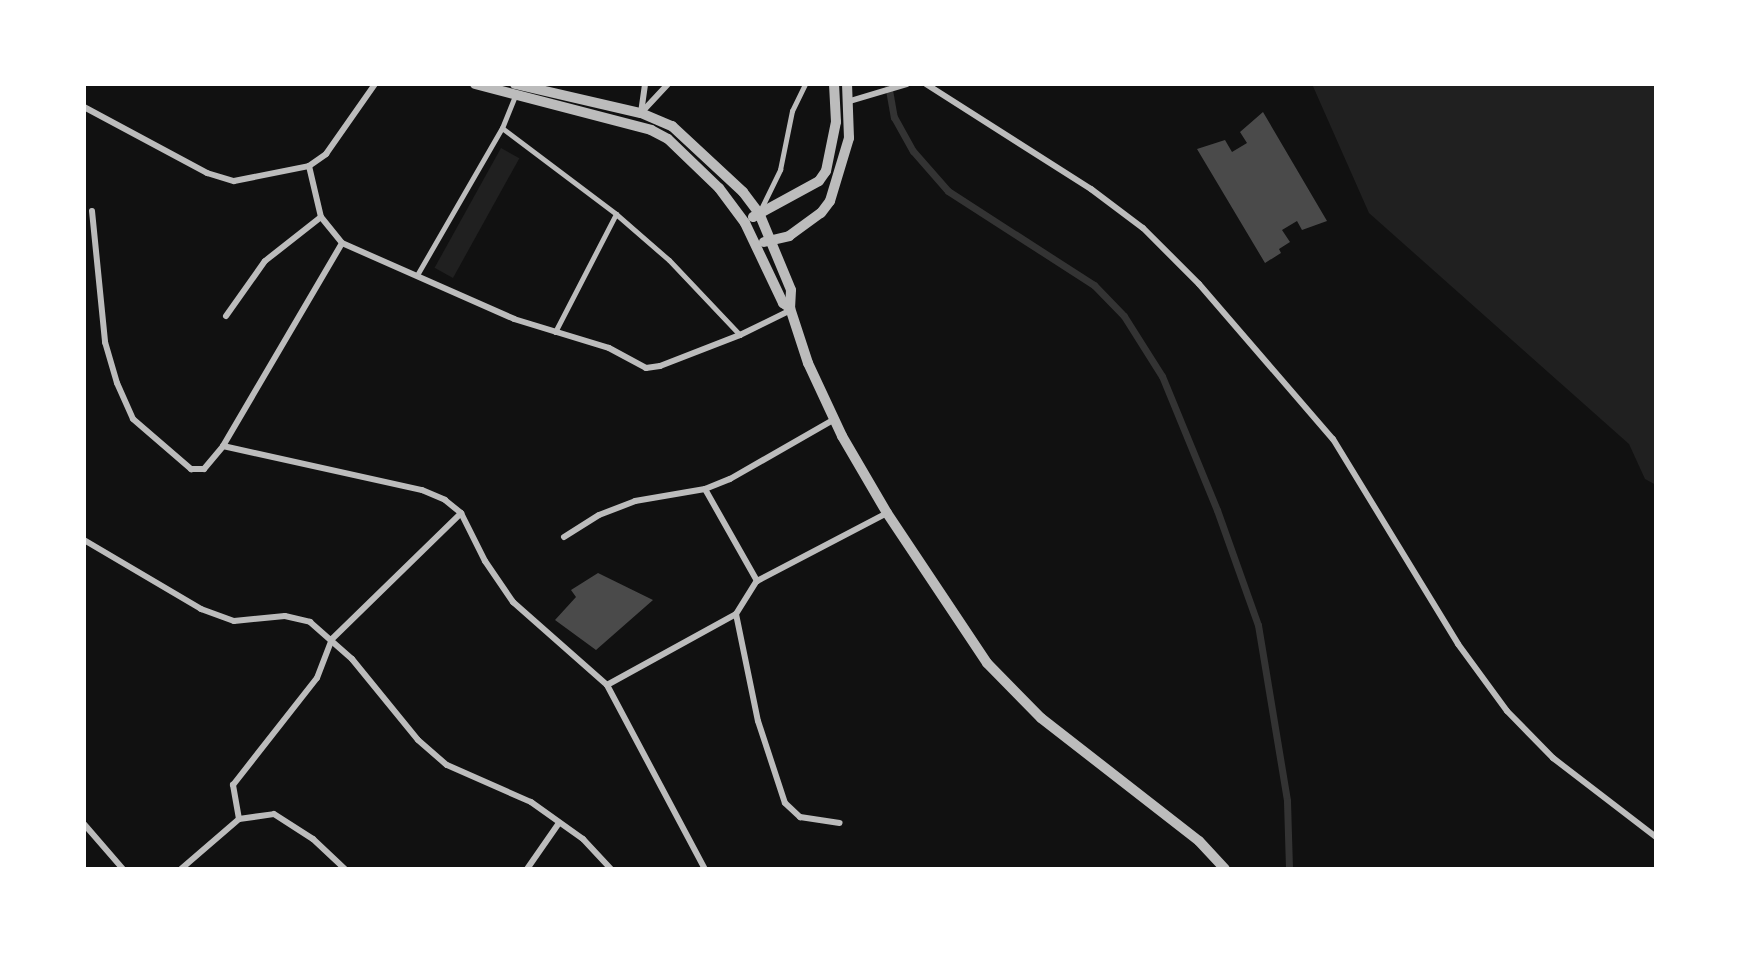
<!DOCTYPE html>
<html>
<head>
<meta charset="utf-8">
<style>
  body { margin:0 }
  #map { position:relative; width:1740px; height:953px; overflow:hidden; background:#111; font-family:"PT Sans Narrow",sans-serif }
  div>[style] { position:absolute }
  .green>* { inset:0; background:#202020; transform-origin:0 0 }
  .stream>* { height:7px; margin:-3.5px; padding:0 3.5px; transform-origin:3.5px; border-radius:3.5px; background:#333 }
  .building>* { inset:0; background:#4a4a4a }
  .service>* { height:4.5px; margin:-2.25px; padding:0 2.25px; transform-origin:2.25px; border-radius:2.25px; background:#bcbcbc }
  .pedestrian>* { height:5px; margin:-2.5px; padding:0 2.5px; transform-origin:2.5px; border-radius:2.5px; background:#bcbcbc }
  .minor>* { height:6px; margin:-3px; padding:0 3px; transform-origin:3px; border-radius:3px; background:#bcbcbc }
  .tertiary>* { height:10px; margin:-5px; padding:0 5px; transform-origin:5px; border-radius:5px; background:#bcbcbc }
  span { translate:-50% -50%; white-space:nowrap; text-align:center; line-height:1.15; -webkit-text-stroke:4.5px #fff; paint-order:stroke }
  .frame { position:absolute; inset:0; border:86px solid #fff; pointer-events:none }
</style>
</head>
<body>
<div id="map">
  <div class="green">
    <i style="clip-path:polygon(1312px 84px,1656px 84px,1656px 485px,1645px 479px,1629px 444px,1369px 213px)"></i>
    <i style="left:501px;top:148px;width:21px;height:137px;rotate:29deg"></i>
  </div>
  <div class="stream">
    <i style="left:888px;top:84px;width:34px;rotate:80deg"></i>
    <i style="left:894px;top:117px;width:39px;rotate:61deg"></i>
    <i style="left:913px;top:151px;width:53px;rotate:48.8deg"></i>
    <i style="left:948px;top:191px;width:174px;rotate:32.8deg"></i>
    <i style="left:1094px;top:285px;width:43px;rotate:45.9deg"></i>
    <i style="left:1124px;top:316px;width:71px;rotate:57.7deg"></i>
    <i style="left:1162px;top:376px;width:145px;rotate:67.7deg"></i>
    <i style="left:1217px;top:510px;width:122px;rotate:70.4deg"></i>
    <i style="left:1258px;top:625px;width:178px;rotate:80.6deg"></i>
    <i style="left:1287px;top:801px;width:68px;rotate:88.3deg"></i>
  </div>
  <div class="building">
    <i style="clip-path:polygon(1263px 112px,1327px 221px,1302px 230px,1297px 221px,1282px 230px,1290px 242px,1279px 249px,1281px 253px,1265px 263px,1197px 149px,1225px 140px,1232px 152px,1247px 143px,1240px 132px)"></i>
    <i style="clip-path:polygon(598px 573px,653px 600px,596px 650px,555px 620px,576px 597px,571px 590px)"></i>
  </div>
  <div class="service">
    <i style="left:760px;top:211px;width:46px;rotate:-64deg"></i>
    <i style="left:780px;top:170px;width:60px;rotate:-78.5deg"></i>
    <i style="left:792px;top:111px;width:30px;rotate:-64deg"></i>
  </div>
  <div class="pedestrian">
    <i style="left:502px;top:128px;width:143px;rotate:37deg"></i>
    <i style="left:616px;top:214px;width:70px;rotate:41deg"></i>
    <i style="left:669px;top:260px;width:103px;rotate:46.6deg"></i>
    <i style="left:417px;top:275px;width:170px;rotate:-60deg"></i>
    <i style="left:502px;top:128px;width:35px;rotate:-68deg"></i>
    <i style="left:555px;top:332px;width:133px;rotate:-62.7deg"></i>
  </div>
  <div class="minor">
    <i style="left:926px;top:84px;width:196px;rotate:32.5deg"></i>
    <i style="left:1091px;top:189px;width:65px;rotate:36.9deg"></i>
    <i style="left:1143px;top:228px;width:79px;rotate:45deg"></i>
    <i style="left:1199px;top:284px;width:205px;rotate:49.2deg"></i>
    <i style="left:1333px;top:439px;width:240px;rotate:58.6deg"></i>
    <i style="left:1458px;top:644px;width:83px;rotate:53.8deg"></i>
    <i style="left:1507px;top:711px;width:66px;rotate:45.6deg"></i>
    <i style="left:1553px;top:758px;width:130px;rotate:37.5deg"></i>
    <i style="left:850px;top:101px;width:59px;rotate:-16.6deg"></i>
    <i style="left:84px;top:107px;width:140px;rotate:28.2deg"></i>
    <i style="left:207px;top:173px;width:28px;rotate:17deg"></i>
    <i style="left:234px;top:181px;width:76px;rotate:-11.3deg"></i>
    <i style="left:309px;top:166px;width:21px;rotate:-35deg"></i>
    <i style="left:326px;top:154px;width:85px;rotate:-55deg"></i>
    <i style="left:641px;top:113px;width:40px;rotate:-47deg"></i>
    <i style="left:641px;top:113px;width:29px;rotate:-82deg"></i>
    <i style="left:309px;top:166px;width:52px;rotate:76.8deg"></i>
    <i style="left:321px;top:217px;width:33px;rotate:51deg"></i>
    <i style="left:342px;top:243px;width:188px;rotate:23.8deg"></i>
    <i style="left:514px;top:319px;width:99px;rotate:17deg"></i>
    <i style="left:609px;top:348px;width:42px;rotate:28.4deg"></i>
    <i style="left:646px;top:368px;width:14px;rotate:-8deg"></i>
    <i style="left:660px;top:366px;width:86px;rotate:-21.2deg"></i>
    <i style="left:740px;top:335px;width:57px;rotate:-26.1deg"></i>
    <i style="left:92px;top:211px;width:132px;rotate:84.3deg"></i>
    <i style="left:105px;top:342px;width:43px;rotate:73.7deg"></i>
    <i style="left:117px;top:383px;width:39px;rotate:66deg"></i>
    <i style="left:133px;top:419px;width:77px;rotate:40.8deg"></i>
    <i style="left:191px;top:469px;width:13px"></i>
    <i style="left:204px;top:469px;width:30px;rotate:-50deg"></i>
    <i style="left:223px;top:446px;width:235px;rotate:-59.6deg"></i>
    <i style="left:226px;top:316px;width:67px;rotate:-54.7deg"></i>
    <i style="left:265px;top:261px;width:71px;rotate:-38.2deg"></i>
    <i style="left:223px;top:446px;width:204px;rotate:12.5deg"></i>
    <i style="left:422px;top:490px;width:25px;rotate:23deg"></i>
    <i style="left:445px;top:500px;width:21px;rotate:39deg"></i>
    <i style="left:461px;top:513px;width:54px;rotate:63.4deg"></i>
    <i style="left:485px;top:561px;width:50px;rotate:55.7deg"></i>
    <i style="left:513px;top:602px;width:125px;rotate:41.4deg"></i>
    <i style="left:607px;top:685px;width:208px;rotate:62deg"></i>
    <i style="left:705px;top:489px;width:106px;rotate:60.5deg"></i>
    <i style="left:564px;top:537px;width:41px;rotate:-32.2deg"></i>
    <i style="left:599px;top:515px;width:39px;rotate:-21deg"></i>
    <i style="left:635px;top:501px;width:71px;rotate:-9.7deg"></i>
    <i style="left:705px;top:489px;width:27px;rotate:-22deg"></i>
    <i style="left:730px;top:479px;width:119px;rotate:-29.8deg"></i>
    <i style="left:84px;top:540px;width:136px;rotate:30.5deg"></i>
    <i style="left:201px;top:609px;width:35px;rotate:20deg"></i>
    <i style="left:234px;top:621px;width:51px;rotate:-5.6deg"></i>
    <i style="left:285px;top:616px;width:26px;rotate:13deg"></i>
    <i style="left:310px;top:622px;width:56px;rotate:41.4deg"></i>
    <i style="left:352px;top:659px;width:104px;rotate:50.8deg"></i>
    <i style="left:418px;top:740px;width:38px;rotate:41deg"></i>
    <i style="left:447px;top:765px;width:92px;rotate:23.8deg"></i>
    <i style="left:531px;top:802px;width:64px;rotate:35.4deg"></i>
    <i style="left:583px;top:839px;width:41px;rotate:47deg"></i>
    <i style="left:736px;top:614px;width:109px;rotate:78.4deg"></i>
    <i style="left:758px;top:721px;width:86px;rotate:71.8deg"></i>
    <i style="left:785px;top:803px;width:21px;rotate:43deg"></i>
    <i style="left:800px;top:817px;width:40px;rotate:8.5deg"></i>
    <i style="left:607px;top:685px;width:147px;rotate:-28.8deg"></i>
    <i style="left:736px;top:614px;width:39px;rotate:-58deg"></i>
    <i style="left:757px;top:581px;width:147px;rotate:-27.6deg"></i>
    <i style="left:239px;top:819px;width:35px;rotate:-100deg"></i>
    <i style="left:233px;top:785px;width:136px;rotate:-51.9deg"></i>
    <i style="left:317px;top:678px;width:42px;rotate:-69deg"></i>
    <i style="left:332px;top:639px;width:180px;rotate:-44.3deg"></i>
    <i style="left:84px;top:824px;width:60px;rotate:49.1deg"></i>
    <i style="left:181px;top:869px;width:77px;rotate:-40.8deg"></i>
    <i style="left:239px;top:819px;width:35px;rotate:-8deg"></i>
    <i style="left:274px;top:814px;width:46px;rotate:32.7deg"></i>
    <i style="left:313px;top:839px;width:44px;rotate:43.2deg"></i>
    <i style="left:527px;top:869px;width:56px;rotate:-55.2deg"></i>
  </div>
  <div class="tertiary">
    <i style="left:475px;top:84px;width:182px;rotate:14.6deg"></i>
    <i style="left:651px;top:130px;width:19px;rotate:28deg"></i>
    <i style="left:668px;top:139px;width:71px;rotate:43.9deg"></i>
    <i style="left:719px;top:188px;width:44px;rotate:53.4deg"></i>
    <i style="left:745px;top:223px;width:89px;rotate:64.6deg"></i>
    <i style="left:783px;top:303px;width:9px;rotate:36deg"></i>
    <i style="left:790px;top:308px;width:58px;rotate:71.9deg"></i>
    <i style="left:808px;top:363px;width:81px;rotate:65deg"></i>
    <i style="left:842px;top:436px;width:89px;rotate:59.7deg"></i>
    <i style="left:887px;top:513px;width:180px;rotate:56.3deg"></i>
    <i style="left:987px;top:663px;width:77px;rotate:45.5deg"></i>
    <i style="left:1041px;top:718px;width:200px;rotate:37.9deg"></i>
    <i style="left:1199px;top:841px;width:38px;rotate:47deg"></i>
    <i style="left:515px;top:84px;width:129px;rotate:13deg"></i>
    <i style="left:641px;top:113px;width:34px;rotate:23deg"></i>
    <i style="left:672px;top:126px;width:97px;rotate:42.9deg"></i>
    <i style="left:743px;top:192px;width:26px;rotate:53deg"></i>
    <i style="left:759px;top:213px;width:83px;rotate:67.4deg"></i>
    <i style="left:791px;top:290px;width:18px;rotate:93deg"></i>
    <i style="left:753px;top:217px;width:75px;rotate:-28.6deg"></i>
    <i style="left:819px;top:181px;width:12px;rotate:-55deg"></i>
    <i style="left:826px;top:171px;width:50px;rotate:-78.5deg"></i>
    <i style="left:836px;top:122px;width:38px;rotate:-93deg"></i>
    <i style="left:764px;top:242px;width:26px;rotate:-13deg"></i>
    <i style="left:789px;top:236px;width:39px;rotate:-36deg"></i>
    <i style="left:821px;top:213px;width:15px;rotate:-53deg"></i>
    <i style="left:830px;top:201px;width:66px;rotate:-73.2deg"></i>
    <i style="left:849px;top:138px;width:54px;rotate:-92.1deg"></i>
  </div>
  <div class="frame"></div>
</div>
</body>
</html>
